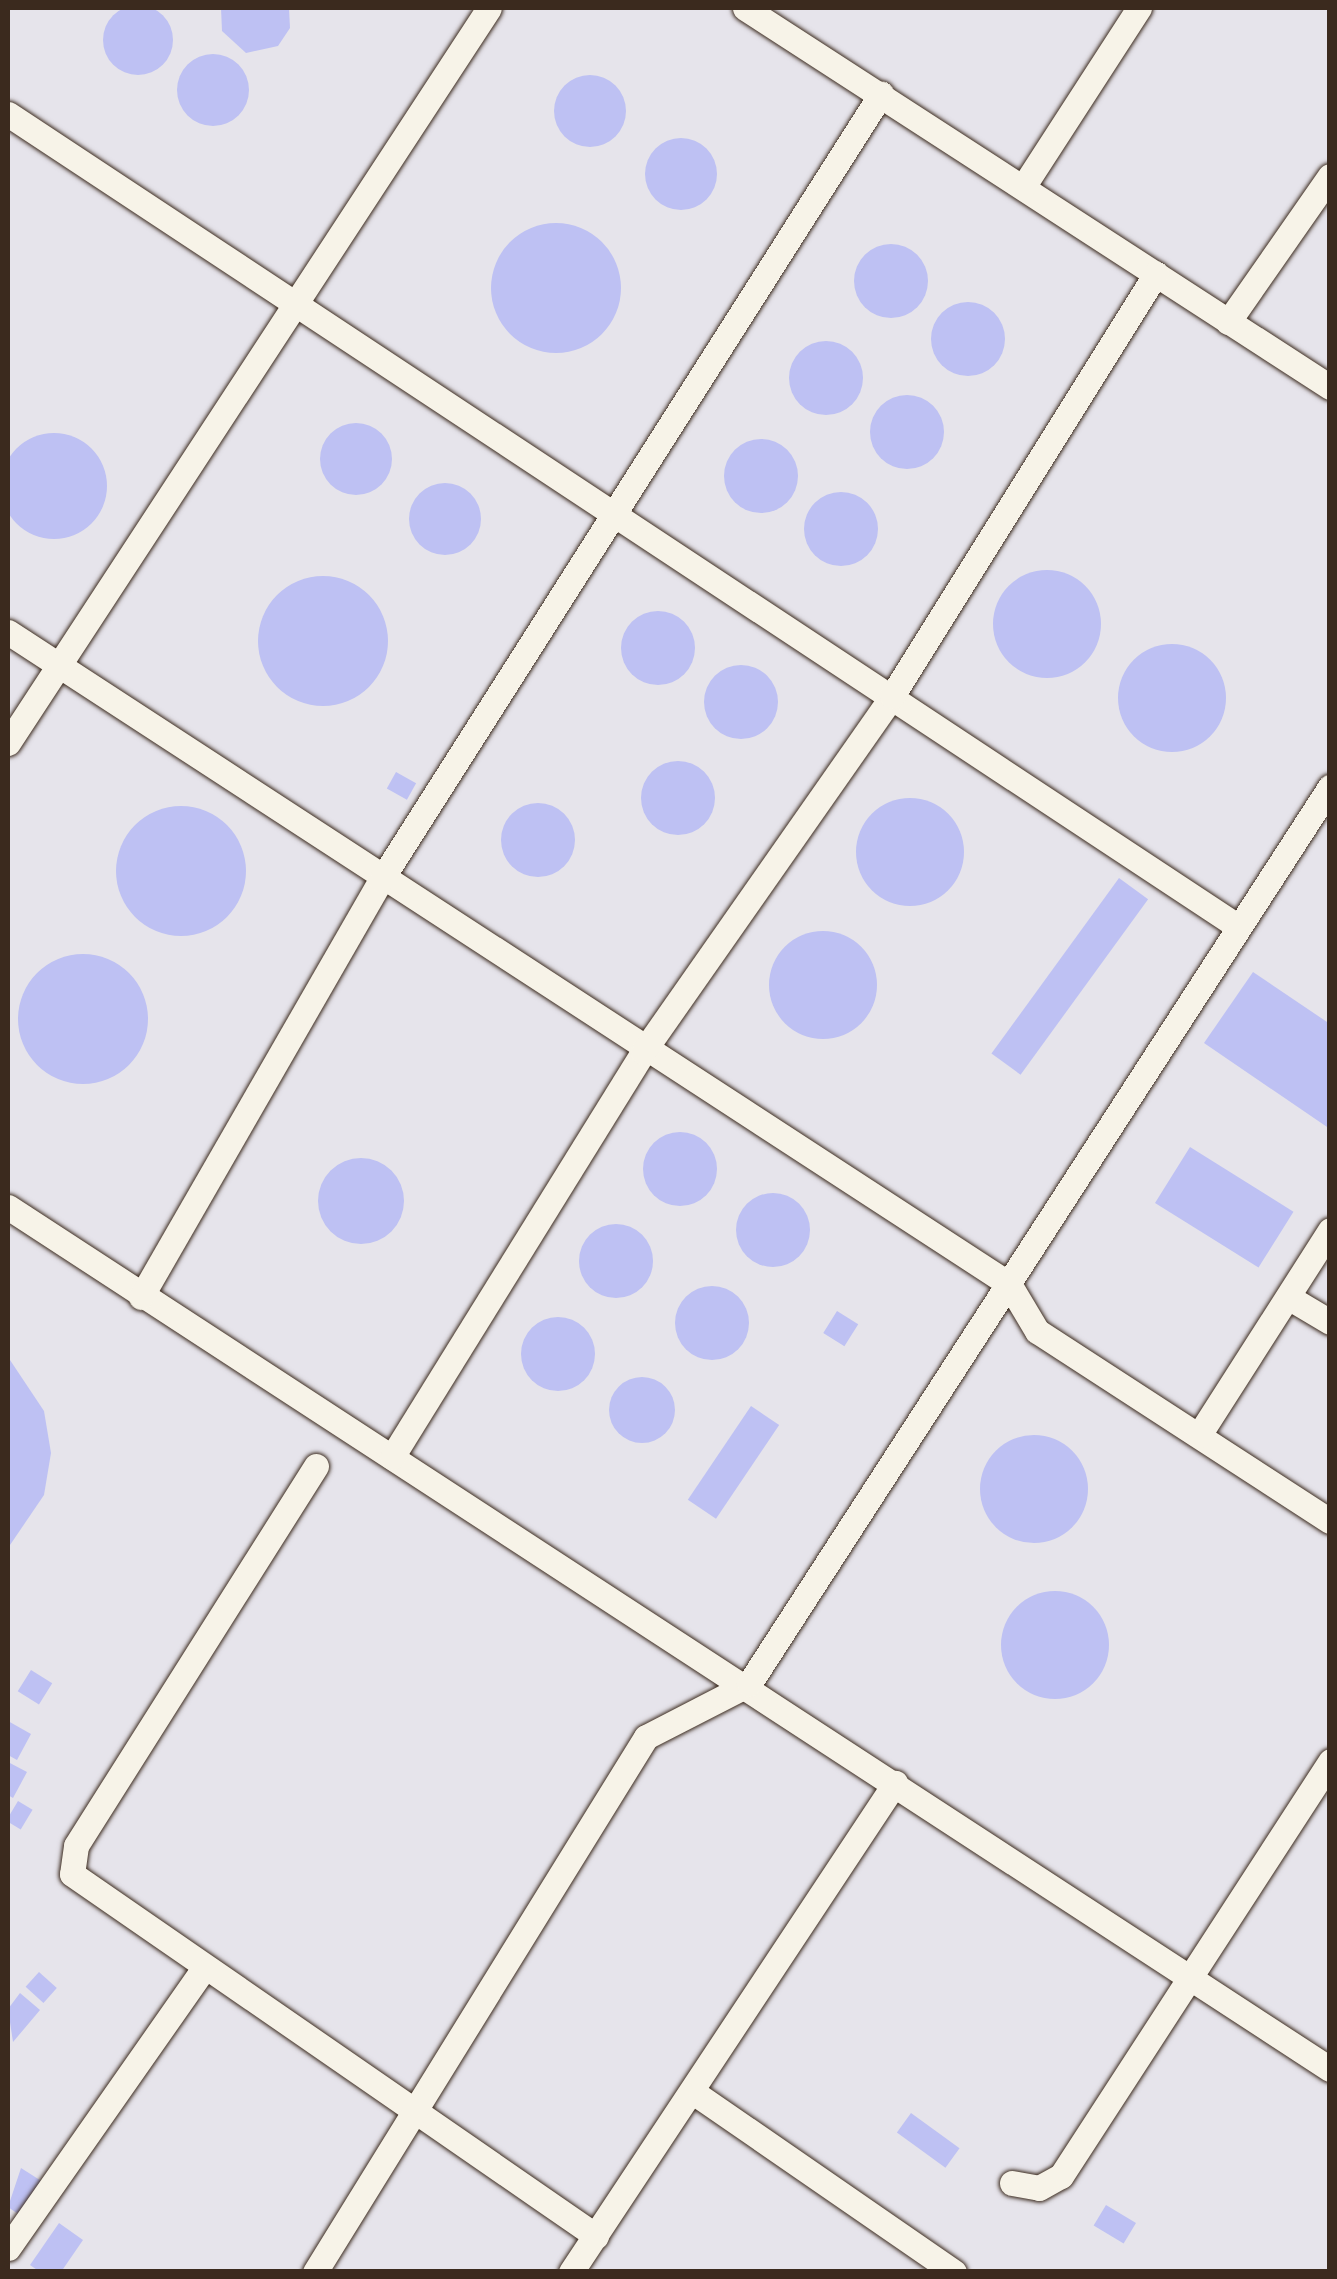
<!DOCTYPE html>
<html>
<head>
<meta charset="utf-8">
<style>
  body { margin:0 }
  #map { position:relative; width:1337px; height:2279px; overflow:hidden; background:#f7f3e8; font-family:Sriracha,sans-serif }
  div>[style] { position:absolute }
  .built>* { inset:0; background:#e6e4eb; transform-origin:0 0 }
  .building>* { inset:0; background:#bec1f3; transform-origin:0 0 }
  .round { border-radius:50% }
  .roads { filter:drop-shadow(0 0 2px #3b2a1e) drop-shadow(0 0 2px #3b2a1e) }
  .minor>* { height:25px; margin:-12.5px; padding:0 12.5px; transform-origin:12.5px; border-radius:12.5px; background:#f7f3e8 }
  span { translate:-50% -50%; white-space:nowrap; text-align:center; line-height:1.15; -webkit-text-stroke:10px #f7f3e8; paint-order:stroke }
  .frame { position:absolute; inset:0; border:10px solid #3b2a1e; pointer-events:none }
</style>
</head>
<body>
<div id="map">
  <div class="built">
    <i style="left:8px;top:8px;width:1321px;height:2263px"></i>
  </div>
  <div class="building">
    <i class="round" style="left:103px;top:5px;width:70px;height:70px"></i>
    <i style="clip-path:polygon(221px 8px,289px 8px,290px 28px,278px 46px,246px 53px,222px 31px)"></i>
    <i class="round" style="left:177px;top:54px;width:72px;height:72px"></i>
    <i class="round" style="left:554px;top:75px;width:72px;height:72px"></i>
    <i class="round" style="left:645px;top:138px;width:72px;height:72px"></i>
    <i class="round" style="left:491px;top:223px;width:130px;height:130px"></i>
    <i class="round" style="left:854px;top:244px;width:74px;height:74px"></i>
    <i class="round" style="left:931px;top:302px;width:74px;height:74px"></i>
    <i class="round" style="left:789px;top:341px;width:74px;height:74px"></i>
    <i class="round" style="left:870px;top:395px;width:74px;height:74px"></i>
    <i class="round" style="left:320px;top:423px;width:72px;height:72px"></i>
    <i class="round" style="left:1px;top:433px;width:106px;height:106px"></i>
    <i class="round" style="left:724px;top:439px;width:74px;height:74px"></i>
    <i class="round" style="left:409px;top:483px;width:72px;height:72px"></i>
    <i class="round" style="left:804px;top:492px;width:74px;height:74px"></i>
    <i class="round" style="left:993px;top:570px;width:108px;height:108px"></i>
    <i class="round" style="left:258px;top:576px;width:130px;height:130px"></i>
    <i class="round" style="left:621px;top:611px;width:74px;height:74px"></i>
    <i class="round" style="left:1118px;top:644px;width:108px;height:108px"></i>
    <i class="round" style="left:704px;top:665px;width:74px;height:74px"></i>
    <i class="round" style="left:641px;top:761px;width:74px;height:74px"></i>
    <i style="left:396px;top:772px;width:23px;height:19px;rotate:29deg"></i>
    <i class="round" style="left:856px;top:798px;width:108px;height:108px"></i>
    <i class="round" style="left:501px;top:803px;width:74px;height:74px"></i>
    <i class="round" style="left:116px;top:806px;width:130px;height:130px"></i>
    <i style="left:1119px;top:878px;width:36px;height:217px;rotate:36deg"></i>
    <i class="round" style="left:769px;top:931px;width:108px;height:108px"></i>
    <i class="round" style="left:18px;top:954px;width:130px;height:130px"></i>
    <i style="clip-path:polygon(1253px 972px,1330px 1024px,1330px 1129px,1204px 1043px)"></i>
    <i class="round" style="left:643px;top:1132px;width:74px;height:74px"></i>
    <i style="left:1190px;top:1147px;width:122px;height:66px;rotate:32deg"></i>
    <i class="round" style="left:318px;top:1158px;width:86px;height:86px"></i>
    <i class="round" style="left:736px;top:1193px;width:74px;height:74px"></i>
    <i class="round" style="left:579px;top:1224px;width:74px;height:74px"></i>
    <i class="round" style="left:675px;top:1286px;width:74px;height:74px"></i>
    <i style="left:837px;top:1311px;width:25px;height:26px;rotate:32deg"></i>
    <i class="round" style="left:521px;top:1317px;width:74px;height:74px"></i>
    <i style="clip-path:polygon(8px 1357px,44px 1411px,51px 1453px,44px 1495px,8px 1548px)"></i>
    <i class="round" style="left:609px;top:1377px;width:66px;height:66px"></i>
    <i style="left:751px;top:1406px;width:34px;height:113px;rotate:34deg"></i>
    <i class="round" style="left:980px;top:1435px;width:108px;height:108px"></i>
    <i class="round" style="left:1001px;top:1591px;width:108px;height:108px"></i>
    <i style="left:31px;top:1670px;width:25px;height:25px;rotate:32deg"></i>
    <i style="clip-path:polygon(8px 1721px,31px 1734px,17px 1760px,8px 1755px)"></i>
    <i style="clip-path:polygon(8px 1762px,27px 1772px,13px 1798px,8px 1795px)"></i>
    <i style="left:18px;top:1801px;width:17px;height:23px;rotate:31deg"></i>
    <i style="left:39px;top:1972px;width:24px;height:20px;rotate:42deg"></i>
    <i style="clip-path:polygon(20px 1993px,40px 2010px,13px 2042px,8px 2009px)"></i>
    <i style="left:911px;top:2113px;width:60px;height:24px;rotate:36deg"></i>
    <i style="clip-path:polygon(21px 2168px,43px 2182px,21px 2216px,8px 2207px)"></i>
    <i style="left:1106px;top:2205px;width:35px;height:24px;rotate:31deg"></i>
    <i style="clip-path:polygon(59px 2223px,83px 2240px,61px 2272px,40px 2272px,30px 2265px)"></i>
  </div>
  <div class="roads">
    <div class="minor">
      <i style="left:745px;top:8px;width:697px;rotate:32.94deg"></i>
      <i style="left:8px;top:114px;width:1473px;rotate:33.45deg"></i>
      <i style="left:1025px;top:184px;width:210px;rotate:-57.1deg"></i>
      <i style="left:1228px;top:322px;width:178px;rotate:-55.1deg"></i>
      <i style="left:8px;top:632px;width:1195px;rotate:33.08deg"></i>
      <i style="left:1009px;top:1284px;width:55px;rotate:59.2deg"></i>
      <i style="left:1037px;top:1331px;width:349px;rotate:33deg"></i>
      <i style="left:8px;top:743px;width:878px;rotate:-56.8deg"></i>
      <i style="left:8px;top:1207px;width:1578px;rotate:33.11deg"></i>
      <i style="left:141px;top:1297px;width:481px;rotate:-60.1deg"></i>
      <i style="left:381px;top:880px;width:932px;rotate:-57.54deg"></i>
      <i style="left:1288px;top:1297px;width:49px;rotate:30.8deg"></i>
      <i style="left:1199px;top:1435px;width:243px;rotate:-57.4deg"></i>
      <i style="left:392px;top:1457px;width:476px;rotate:-58.2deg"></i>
      <i style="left:643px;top:1052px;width:434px;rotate:-55deg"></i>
      <i style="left:892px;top:696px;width:498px;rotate:-58deg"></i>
      <i style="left:316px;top:1466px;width:449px;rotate:122.3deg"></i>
      <i style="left:76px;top:1846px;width:28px;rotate:98deg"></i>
      <i style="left:72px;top:1874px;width:637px;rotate:34.64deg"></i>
      <i style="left:693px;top:2092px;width:317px;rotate:34.6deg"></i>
      <i style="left:1012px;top:2183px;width:27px;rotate:10deg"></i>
      <i style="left:1039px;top:2188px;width:25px;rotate:-29deg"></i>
      <i style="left:1061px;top:2176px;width:495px;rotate:-57deg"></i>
      <i style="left:8px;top:2248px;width:340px;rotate:-55deg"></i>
      <i style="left:315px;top:2272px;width:629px;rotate:-58.26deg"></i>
      <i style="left:646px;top:1737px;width:116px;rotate:-27.2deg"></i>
      <i style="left:749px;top:1684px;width:1069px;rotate:-57.07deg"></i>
      <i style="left:571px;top:2272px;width:587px;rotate:-56.47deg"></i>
    </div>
  </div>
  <div class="frame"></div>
</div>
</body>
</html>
